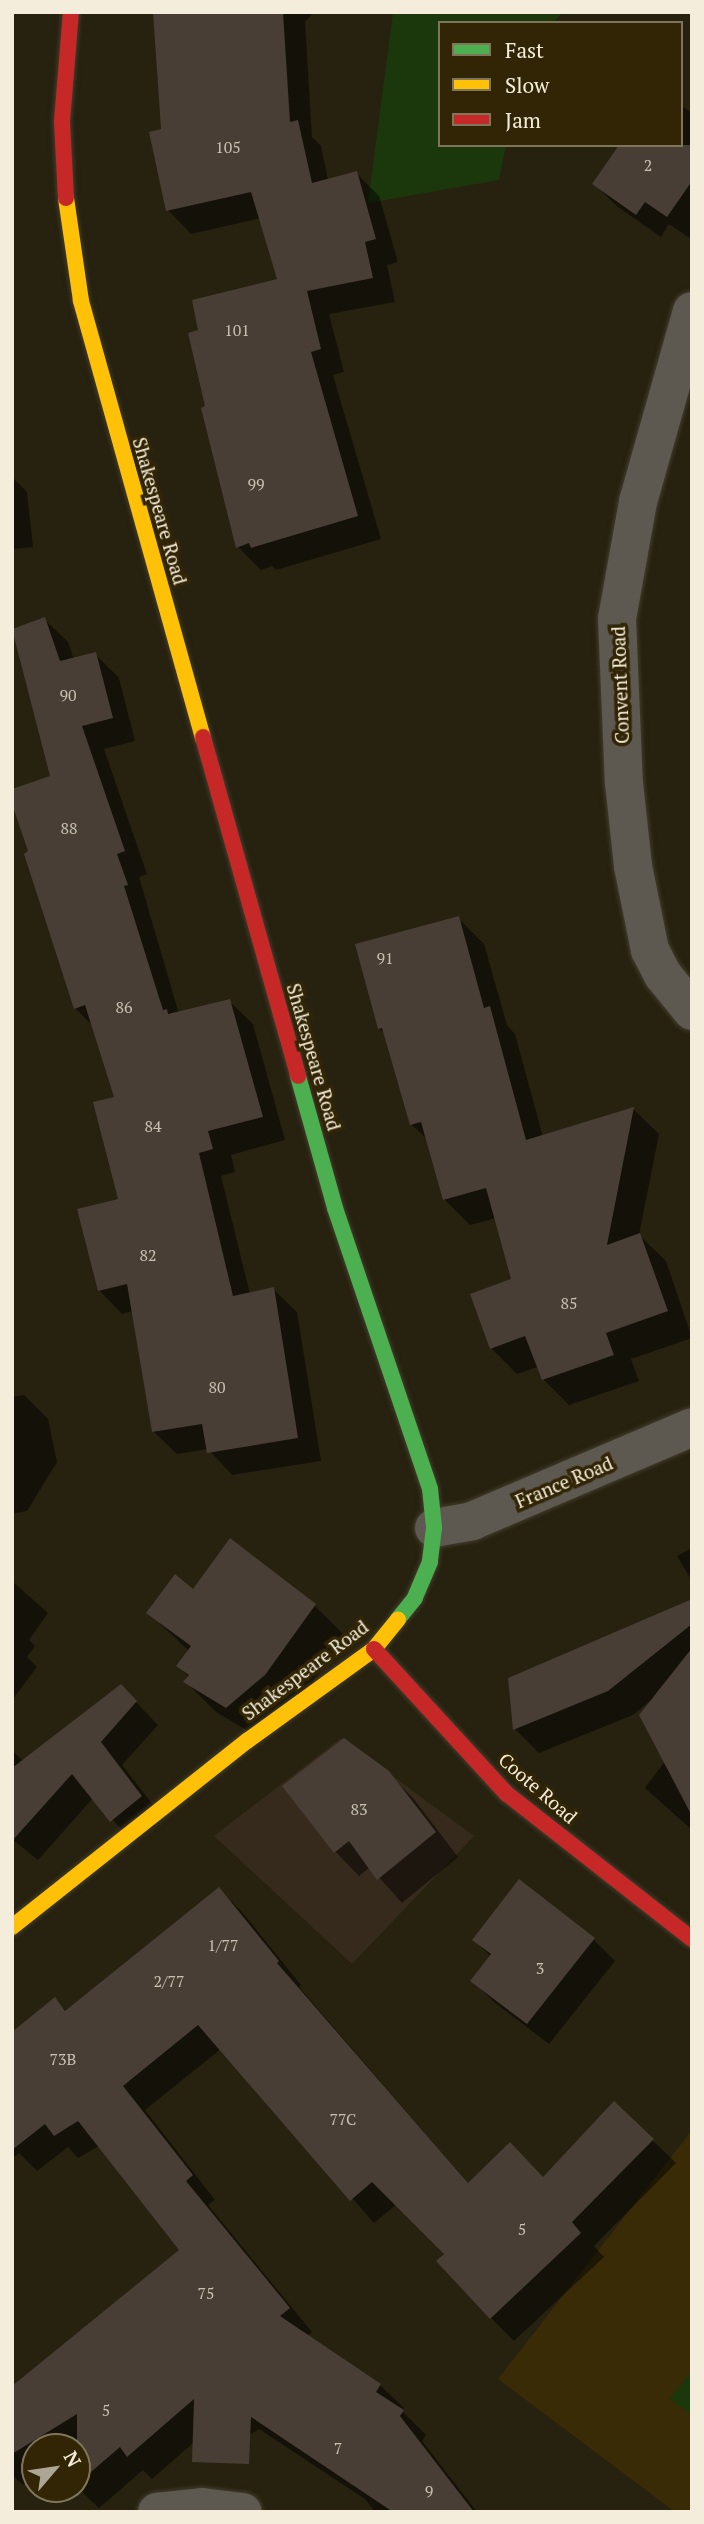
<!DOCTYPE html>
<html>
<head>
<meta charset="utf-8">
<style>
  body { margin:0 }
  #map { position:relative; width:704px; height:2524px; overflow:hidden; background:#27210f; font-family:"PT Serif",serif }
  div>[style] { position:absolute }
  .commercial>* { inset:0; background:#362a1c }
  .built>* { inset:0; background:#392b05 }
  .green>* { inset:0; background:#1b370c }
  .shadow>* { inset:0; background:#0007 }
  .building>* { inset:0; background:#483e35 }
  .roads { filter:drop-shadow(0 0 2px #423d2d) drop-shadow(0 0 2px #423d2d) }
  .street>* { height:38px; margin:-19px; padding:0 19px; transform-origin:19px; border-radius:19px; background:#5d5951 }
  .fast>* { height:16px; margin:-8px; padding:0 8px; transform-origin:8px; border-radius:8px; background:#4caf50 }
  .slow>* { height:16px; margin:-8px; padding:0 8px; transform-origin:8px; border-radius:8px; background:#ffc107 }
  .jam>* { height:16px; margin:-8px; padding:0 8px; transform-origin:8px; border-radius:8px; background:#c62828 }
  span { translate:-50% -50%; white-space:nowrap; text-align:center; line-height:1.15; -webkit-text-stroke:7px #312505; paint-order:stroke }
  .number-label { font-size:16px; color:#c9c1b2 }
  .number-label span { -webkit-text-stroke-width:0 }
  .street-label { font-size:19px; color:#f4eddb }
  .frame { position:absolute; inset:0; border:14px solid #f4eddb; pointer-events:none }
  .legend { position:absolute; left:438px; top:21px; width:245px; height:126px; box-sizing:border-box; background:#312505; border:2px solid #7f755b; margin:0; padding:9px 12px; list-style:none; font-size:21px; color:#f4eddb }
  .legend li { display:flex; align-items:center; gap:14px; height:35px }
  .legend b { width:35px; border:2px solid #7f755b }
  .north { position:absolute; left:21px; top:2433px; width:70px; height:70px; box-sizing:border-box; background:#312505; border:2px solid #7f755b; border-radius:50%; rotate:61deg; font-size:19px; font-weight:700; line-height:28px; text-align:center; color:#f4eddb }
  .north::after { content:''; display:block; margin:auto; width:24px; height:32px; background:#aca694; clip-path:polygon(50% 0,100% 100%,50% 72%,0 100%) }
</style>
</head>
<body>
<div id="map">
  <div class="commercial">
    <i style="clip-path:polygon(341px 1738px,474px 1836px,352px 1964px,214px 1836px)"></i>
  </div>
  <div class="built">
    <i style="clip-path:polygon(692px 2130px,692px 2512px,675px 2512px,498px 2379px)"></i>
  </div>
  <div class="green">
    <i style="clip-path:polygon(393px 12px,563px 12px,553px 23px,440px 23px,440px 145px,506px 145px,499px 180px,368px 203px)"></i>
    <i style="clip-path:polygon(692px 2371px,692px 2415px,670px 2399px)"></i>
  </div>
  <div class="shadow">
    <i style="clip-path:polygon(155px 12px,314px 12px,305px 22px,312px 137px,321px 146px,328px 180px,356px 173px,379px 196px,398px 262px,387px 265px,395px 302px,329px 314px,344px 372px,333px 375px,381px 539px,276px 570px,272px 566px,261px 570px,238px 547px,207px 408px,201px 331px,280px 280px,261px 218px,191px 234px,168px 210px)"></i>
    <i style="clip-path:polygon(681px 106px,692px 113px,691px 239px,669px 224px,661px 237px,618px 207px,594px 184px,681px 145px)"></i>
    <i style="clip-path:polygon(12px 477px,27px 492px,33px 547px,12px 549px)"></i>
    <i style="clip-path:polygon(44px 619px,68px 642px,74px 660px,95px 654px,119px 678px,135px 741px,104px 749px,147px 874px,139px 877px,179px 1014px,229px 1001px,253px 1024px,285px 1140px,231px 1155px,235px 1172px,221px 1176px,250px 1294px,273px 1289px,297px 1312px,321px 1461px,232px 1475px,208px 1449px,177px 1454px,153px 1431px,133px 1311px,122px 1314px,99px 1290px,121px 1200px,116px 1098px,94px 1027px,75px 1008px,30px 852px,52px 777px,14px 628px)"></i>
    <i style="clip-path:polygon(458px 918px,484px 944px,507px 1025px,515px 1034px,543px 1137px,633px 1109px,659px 1134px,639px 1235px,666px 1261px,692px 1338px,631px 1359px,639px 1381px,569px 1405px,543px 1379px,538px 1367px,517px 1374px,491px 1348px,513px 1280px,496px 1218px,470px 1225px,444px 1199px,428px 1140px,411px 1124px,386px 1035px,379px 1028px)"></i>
    <i style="clip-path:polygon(24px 1395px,48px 1419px,57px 1462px,27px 1511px,12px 1514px,12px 1397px)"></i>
    <i style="clip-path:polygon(692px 1548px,692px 1581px,677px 1556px)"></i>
    <i style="clip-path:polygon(12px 1581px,48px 1613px,29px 1640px,35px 1646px,27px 1657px,37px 1667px,12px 1700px)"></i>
    <i style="clip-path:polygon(193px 1591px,315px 1606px,345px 1636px,296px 1706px,258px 1737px,216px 1712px,186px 1682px,189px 1677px,178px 1666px,189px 1651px,149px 1613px)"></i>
    <i style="clip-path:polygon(692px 1601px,692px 1830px,645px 1788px,665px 1761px,650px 1701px,633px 1715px,539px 1753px,515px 1729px)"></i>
    <i style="clip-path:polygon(121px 1687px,158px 1725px,122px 1765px,164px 1819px,134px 1843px,93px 1798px,38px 1860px,12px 1839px,12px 1750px,24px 1762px)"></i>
    <i style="clip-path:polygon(388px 1773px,413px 1798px,458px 1857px,402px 1903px,370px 1867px,359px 1876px,335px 1851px)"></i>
    <i style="clip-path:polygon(219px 1889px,243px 1913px,301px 1985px,299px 1987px,469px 2184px,544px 2179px,652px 2140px,676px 2163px,594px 2246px,604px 2257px,514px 2341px,491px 2318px,446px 2254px,397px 2204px,374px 2223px,221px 2049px,145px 2110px,215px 2200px,208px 2205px,312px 2332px,307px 2336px,380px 2385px,404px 2408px,402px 2411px,426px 2435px,422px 2441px,477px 2512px,375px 2512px,365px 2499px,259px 2429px,218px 2455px,200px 2437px,152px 2479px,143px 2470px,99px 2508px,77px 2487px,77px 2447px,35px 2447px,35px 2477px,23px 2485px,12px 2475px,12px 2388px,182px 2250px,99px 2146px,78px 2158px,68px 2147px,37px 2171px,19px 2153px,12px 2159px,12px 2034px,55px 2000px,67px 2012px)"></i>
    <i style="clip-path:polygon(474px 1940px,594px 1940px,615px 1961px,549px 2044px,494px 2002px,473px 1981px,491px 1957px)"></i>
  </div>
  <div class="building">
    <i style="clip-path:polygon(153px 12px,283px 12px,290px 122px,298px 120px,312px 183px,357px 171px,376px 239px,365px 242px,373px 278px,307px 291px,321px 349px,311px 352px,358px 516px,251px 548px,249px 543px,236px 548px,201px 408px,205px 406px,188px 333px,198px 330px,192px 300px,277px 279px,251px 192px,166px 211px,149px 132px,161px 129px)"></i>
    <i style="clip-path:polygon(619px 145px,692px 145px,692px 181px,667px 217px,645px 202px,636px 215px,592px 184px)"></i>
    <i style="clip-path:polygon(45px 617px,60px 661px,96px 652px,113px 718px,82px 726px,125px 851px,117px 854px,128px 885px,124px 886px,163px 1010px,167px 1009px,168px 1014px,230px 999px,263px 1117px,208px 1131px,213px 1149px,199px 1153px,233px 1296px,274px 1287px,298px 1438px,207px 1453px,202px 1424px,152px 1432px,127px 1284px,98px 1291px,77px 1209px,118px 1199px,93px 1102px,114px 1097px,85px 1005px,74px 1009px,24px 854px,28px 851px,12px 804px,12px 789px,50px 776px,12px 629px)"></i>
    <i style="clip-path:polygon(459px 916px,484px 1008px,490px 1006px,526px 1140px,634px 1107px,607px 1245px,640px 1233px,668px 1311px,606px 1333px,614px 1355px,542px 1380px,525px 1336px,490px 1349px,470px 1294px,511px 1279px,486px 1188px,443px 1200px,421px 1122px,410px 1125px,382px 1028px,378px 1029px,355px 944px)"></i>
    <i style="clip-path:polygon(230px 1538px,316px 1604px,265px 1675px,226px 1708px,183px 1682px,189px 1675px,176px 1666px,191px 1646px,146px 1613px,175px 1574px,193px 1589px)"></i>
    <i style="clip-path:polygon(692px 1599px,692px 1624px,608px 1691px,513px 1730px,508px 1678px)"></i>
    <i style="clip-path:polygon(692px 1648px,692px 1816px,639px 1715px)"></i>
    <i style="clip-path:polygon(121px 1684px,137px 1701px,101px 1742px,142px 1796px,110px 1822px,72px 1774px,12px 1841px,12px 1768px)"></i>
    <i style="clip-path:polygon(344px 1738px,389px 1771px,436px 1832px,377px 1880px,349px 1841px,334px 1853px,282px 1786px)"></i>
    <i style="clip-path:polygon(519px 1879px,595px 1938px,527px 2024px,470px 1981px,491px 1954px,472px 1940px)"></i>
    <i style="clip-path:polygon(219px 1887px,279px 1961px,277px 1963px,468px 2183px,510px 2142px,543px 2177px,614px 2101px,654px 2139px,572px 2222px,581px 2233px,490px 2319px,436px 2261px,444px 2254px,372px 2182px,350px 2201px,198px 2025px,123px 2086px,193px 2175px,186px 2181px,290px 2308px,280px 2316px,381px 2384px,376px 2392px,404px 2410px,400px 2416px,474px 2512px,393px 2512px,251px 2417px,249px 2464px,192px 2462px,194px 2399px,127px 2457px,120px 2447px,77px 2484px,77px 2414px,12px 2454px,12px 2386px,179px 2250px,78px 2121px,54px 2136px,45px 2124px,12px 2150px,12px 2032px,55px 1997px,65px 2011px)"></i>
  </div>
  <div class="roads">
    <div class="street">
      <i style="left:692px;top:311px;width:198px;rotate:105.8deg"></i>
      <i style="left:638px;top:502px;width:119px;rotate:100.2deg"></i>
      <i style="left:617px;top:619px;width:164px;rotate:87.6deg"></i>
      <i style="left:624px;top:783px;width:83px;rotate:83.8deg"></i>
      <i style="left:633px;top:866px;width:86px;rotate:78.6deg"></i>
      <i style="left:650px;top:950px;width:28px;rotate:63deg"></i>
      <i style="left:663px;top:975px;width:46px;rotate:51.1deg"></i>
      <i style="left:434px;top:1528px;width:39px;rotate:-10deg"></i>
      <i style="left:472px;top:1521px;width:239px;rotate:-23.1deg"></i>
      <i style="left:157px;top:2512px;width:45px;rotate:-6.3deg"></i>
      <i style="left:202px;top:2507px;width:41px;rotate:7deg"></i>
    </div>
    <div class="fast">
      <i style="left:298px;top:1076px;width:137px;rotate:74.3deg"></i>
      <i style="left:335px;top:1208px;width:297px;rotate:71.3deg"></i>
      <i style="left:430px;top:1489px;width:39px;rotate:84deg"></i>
      <i style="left:434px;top:1528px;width:34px;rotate:97deg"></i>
      <i style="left:430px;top:1562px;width:39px;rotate:113deg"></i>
      <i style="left:415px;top:1598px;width:27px;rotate:129deg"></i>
    </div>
    <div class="slow">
      <i style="left:66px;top:198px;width:104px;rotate:81.7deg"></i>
      <i style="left:81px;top:301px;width:453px;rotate:74.4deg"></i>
      <i style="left:12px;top:1927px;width:300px;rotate:-38.4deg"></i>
      <i style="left:247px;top:1741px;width:157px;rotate:-35.9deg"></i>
      <i style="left:374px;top:1649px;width:38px;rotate:-51deg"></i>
    </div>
    <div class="jam">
      <i style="left:66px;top:198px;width:77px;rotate:-93deg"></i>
      <i style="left:62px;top:121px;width:109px;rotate:-85.3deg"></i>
      <i style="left:203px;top:737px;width:352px;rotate:74.3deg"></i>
      <i style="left:374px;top:1649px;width:197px;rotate:47.5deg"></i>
      <i style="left:507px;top:1794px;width:235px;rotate:38.1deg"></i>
    </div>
  </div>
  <div class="number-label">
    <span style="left:228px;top:147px">105</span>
    <span style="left:648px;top:165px">2</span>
    <span style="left:237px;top:330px">101</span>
    <span style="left:256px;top:484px">99</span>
    <span style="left:68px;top:695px">90</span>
    <span style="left:69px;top:828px">88</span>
    <span style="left:385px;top:958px">91</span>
    <span style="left:124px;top:1007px">86</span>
    <span style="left:153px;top:1126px">84</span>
    <span style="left:148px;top:1255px">82</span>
    <span style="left:569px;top:1303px">85</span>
    <span style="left:217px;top:1387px">80</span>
    <span style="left:359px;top:1809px">83</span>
    <span style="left:223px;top:1945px">1/77</span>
    <span style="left:540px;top:1968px">3</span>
    <span style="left:169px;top:1981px">2/77</span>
    <span style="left:63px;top:2059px">73B</span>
    <span style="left:343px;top:2119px">77C</span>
    <span style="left:522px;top:2229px">5</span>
    <span style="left:206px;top:2293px">75</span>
    <span style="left:106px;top:2410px">5</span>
    <span style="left:338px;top:2448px">7</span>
    <span style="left:429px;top:2491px">9</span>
  </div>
  <div class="street-label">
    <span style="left:160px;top:511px;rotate:74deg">Shakespeare Road</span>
    <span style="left:620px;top:685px;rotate:-92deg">Convent Road</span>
    <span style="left:314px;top:1057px;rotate:74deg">Shakespeare Road</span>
    <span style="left:564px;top:1482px;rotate:-23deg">France Road</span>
    <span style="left:305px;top:1670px;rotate:-37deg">Shakespeare Road</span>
    <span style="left:538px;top:1788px;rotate:41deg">Coote Road</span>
  </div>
  <div class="frame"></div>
  <ul class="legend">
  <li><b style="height:9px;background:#4caf50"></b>Fast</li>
  <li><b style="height:9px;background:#ffc107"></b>Slow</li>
  <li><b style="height:9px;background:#c62828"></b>Jam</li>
  </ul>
  <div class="north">N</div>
</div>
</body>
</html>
